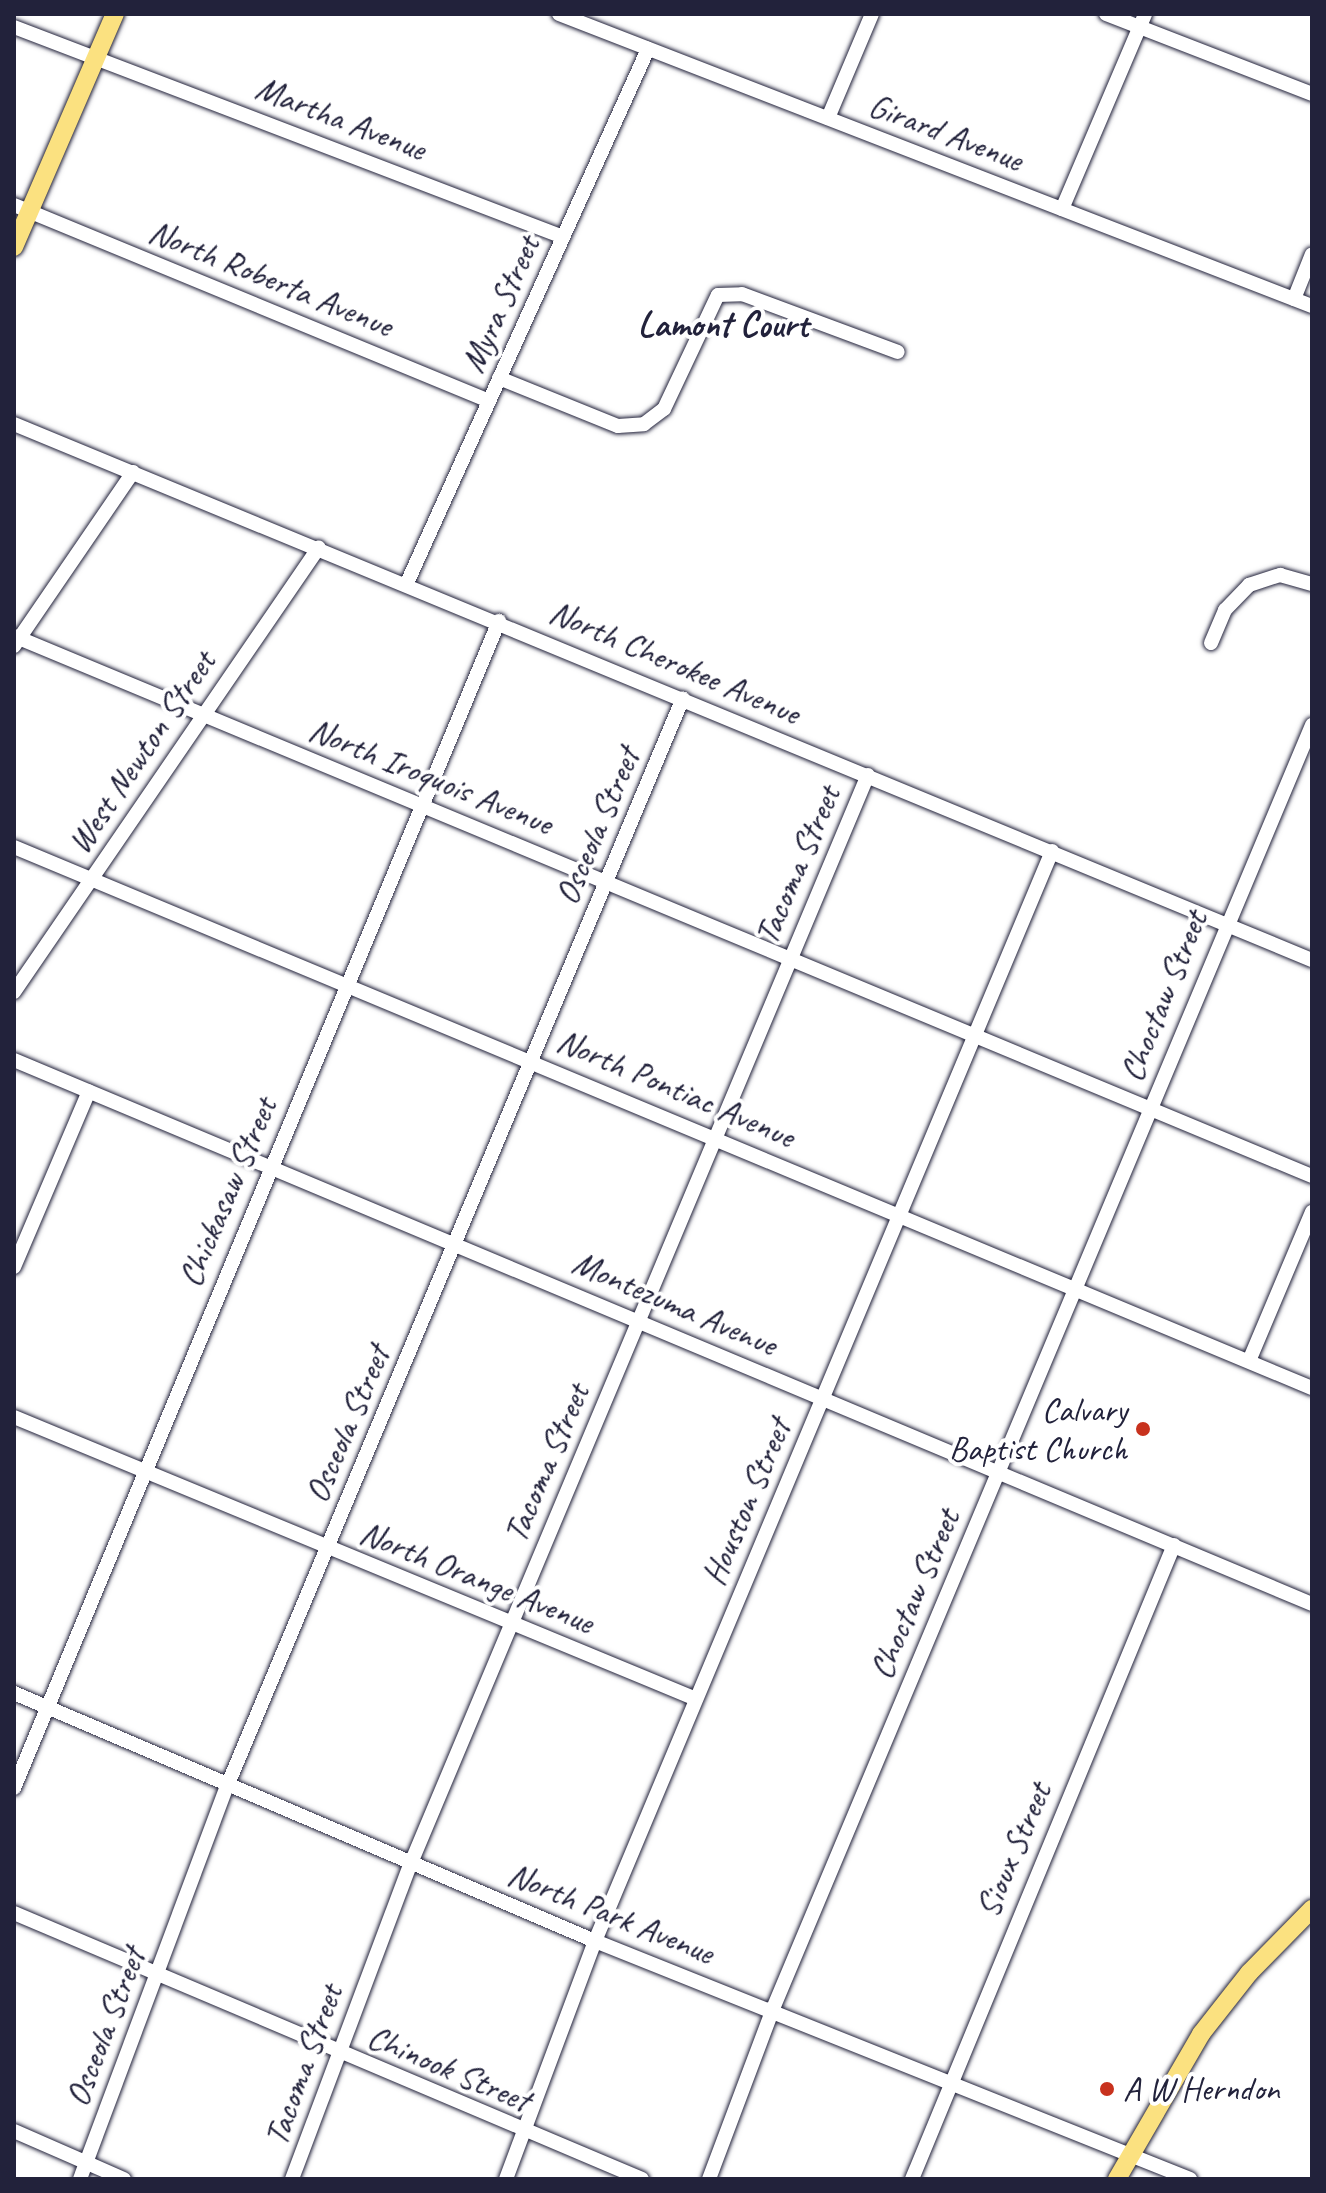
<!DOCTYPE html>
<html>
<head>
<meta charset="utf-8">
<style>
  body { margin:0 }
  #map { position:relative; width:1326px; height:2193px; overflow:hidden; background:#fff; font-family:Caveat,sans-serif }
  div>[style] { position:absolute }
  .roads { filter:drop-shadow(0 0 2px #22223b) drop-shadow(0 0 2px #22223b) }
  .minor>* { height:14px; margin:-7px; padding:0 7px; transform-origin:7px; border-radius:7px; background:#fff }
  .major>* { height:18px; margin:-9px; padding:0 9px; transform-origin:9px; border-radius:9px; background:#fbe180 }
  .dots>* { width:22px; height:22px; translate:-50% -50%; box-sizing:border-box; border:4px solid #fff; border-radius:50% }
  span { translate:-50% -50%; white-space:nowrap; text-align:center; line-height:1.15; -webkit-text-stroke:8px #fff; paint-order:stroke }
  .street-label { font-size:34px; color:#22223b }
  .poi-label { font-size:34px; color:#22223b }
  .right { translate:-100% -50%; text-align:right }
  .left { translate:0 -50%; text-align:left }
  .neighbourhood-label { font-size:36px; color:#22223b; font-weight:700 }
  .frame { position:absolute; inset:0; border:16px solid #22223b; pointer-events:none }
</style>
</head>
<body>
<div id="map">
  <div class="roads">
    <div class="minor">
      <i style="left:559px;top:14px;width:808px;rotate:21.2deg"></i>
      <i style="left:1106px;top:14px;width:221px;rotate:21.2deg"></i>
      <i style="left:14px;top:27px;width:588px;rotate:20.93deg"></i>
      <i style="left:828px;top:118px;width:113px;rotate:-67.1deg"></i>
      <i style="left:14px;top:205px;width:514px;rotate:22.42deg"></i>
      <i style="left:1062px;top:209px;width:212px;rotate:-66.9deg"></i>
      <i style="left:1294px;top:299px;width:48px;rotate:-68.2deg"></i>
      <i style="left:499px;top:378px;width:128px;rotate:22deg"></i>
      <i style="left:618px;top:426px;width:26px;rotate:-4deg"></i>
      <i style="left:644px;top:424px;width:25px;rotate:-37deg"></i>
      <i style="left:664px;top:409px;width:126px;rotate:-64.7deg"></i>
      <i style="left:718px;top:295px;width:24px;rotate:-2deg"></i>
      <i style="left:742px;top:294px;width:166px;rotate:20.4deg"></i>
      <i style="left:14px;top:424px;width:1404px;rotate:22.44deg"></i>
      <i style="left:407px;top:583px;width:586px;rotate:-65.71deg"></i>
      <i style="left:14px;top:636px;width:1406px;rotate:22.59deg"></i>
      <i style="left:1211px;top:643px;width:36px;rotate:-67deg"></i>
      <i style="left:1225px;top:610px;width:35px;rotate:-46deg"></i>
      <i style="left:1249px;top:585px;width:33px;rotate:-18deg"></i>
      <i style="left:1280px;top:575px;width:33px;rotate:16deg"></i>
      <i style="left:14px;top:646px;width:211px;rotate:-55.6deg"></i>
      <i style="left:14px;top:847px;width:1406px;rotate:22.63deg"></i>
      <i style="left:14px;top:992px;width:539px;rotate:-55.57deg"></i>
      <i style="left:14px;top:1060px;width:1407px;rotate:22.74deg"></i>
      <i style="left:14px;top:1267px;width:191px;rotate:-66.9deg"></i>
      <i style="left:1249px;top:1361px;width:162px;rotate:-67.1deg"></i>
      <i style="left:14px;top:1417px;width:738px;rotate:22.46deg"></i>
      <i style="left:14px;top:1693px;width:632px;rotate:23.12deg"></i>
      <i style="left:595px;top:1941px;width:641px;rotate:21.8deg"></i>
      <i style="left:14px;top:1788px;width:1264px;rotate:-67.43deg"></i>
      <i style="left:14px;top:1913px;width:682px;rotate:22.96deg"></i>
      <i style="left:14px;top:2131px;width:120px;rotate:23.6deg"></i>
      <i style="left:80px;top:2179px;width:422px;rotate:-69.5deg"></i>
      <i style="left:228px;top:1784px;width:1177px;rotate:-67.27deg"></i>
      <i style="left:292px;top:2179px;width:338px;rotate:-69.4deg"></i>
      <i style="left:411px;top:1863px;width:1180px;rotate:-67.22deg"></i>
      <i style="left:506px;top:2179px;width:254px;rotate:-69.5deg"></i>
      <i style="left:595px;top:1941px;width:1182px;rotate:-67.25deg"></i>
      <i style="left:709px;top:2179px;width:179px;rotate:-69.4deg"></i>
      <i style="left:772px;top:2011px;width:1395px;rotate:-67.22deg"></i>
      <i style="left:912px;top:2179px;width:686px;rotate:-67.55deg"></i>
    </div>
    <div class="major">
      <i style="left:14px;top:247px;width:254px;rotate:-66.6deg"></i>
      <i style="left:1117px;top:2179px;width:168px;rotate:-59.9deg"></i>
      <i style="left:1201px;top:2034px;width:78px;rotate:-51.8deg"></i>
      <i style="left:1249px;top:1973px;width:90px;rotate:-45.5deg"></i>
    </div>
  </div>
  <div class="dots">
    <i style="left:1143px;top:1429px;background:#c8321e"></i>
    <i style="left:1107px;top:2089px;background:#c8321e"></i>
  </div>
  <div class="street-label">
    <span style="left:341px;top:118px;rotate:21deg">Martha Avenue</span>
    <span style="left:946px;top:132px;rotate:21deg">Girard Avenue</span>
    <span style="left:271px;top:278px;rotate:22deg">North Roberta Avenue</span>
    <span style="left:500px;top:304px;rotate:-66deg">Myra Street</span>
    <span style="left:675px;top:662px;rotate:23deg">North Cherokee Avenue</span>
    <span style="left:141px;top:752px;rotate:-56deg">West Newton Street</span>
    <span style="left:431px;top:776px;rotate:22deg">North Iroquois Avenue</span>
    <span style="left:597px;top:826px;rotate:-67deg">Osceola Street</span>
    <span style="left:797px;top:865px;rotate:-67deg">Tacoma Street</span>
    <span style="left:1163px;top:996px;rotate:-68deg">Choctaw Street</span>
    <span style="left:676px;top:1088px;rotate:23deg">North Pontiac Avenue</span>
    <span style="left:227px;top:1192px;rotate:-67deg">Chickasaw Street</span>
    <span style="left:675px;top:1303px;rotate:23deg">Montezuma Avenue</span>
    <span style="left:347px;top:1424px;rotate:-67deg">Osceola Street</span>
    <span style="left:546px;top:1463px;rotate:-67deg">Tacoma Street</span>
    <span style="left:746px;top:1502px;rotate:-67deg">Houston Street</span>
    <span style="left:477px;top:1577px;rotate:22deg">North Orange Avenue</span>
    <span style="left:914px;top:1594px;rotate:-67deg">Choctaw Street</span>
    <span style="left:1013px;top:1850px;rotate:-67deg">Sioux Street</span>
    <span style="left:611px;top:1913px;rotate:22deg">North Park Avenue</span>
    <span style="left:105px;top:2027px;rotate:-69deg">Osceola Street</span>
    <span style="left:303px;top:2065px;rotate:-70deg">Tacoma Street</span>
    <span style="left:449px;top:2068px;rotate:23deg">Chinook Street</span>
  </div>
  <div class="poi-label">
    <span class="right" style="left:1127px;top:1429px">Calvary<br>Baptist Church</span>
    <span class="left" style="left:1123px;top:2089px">A W Herndon</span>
  </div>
  <div class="neighbourhood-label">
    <span style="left:723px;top:325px">Lamont Court</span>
  </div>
  <div class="frame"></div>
</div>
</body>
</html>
